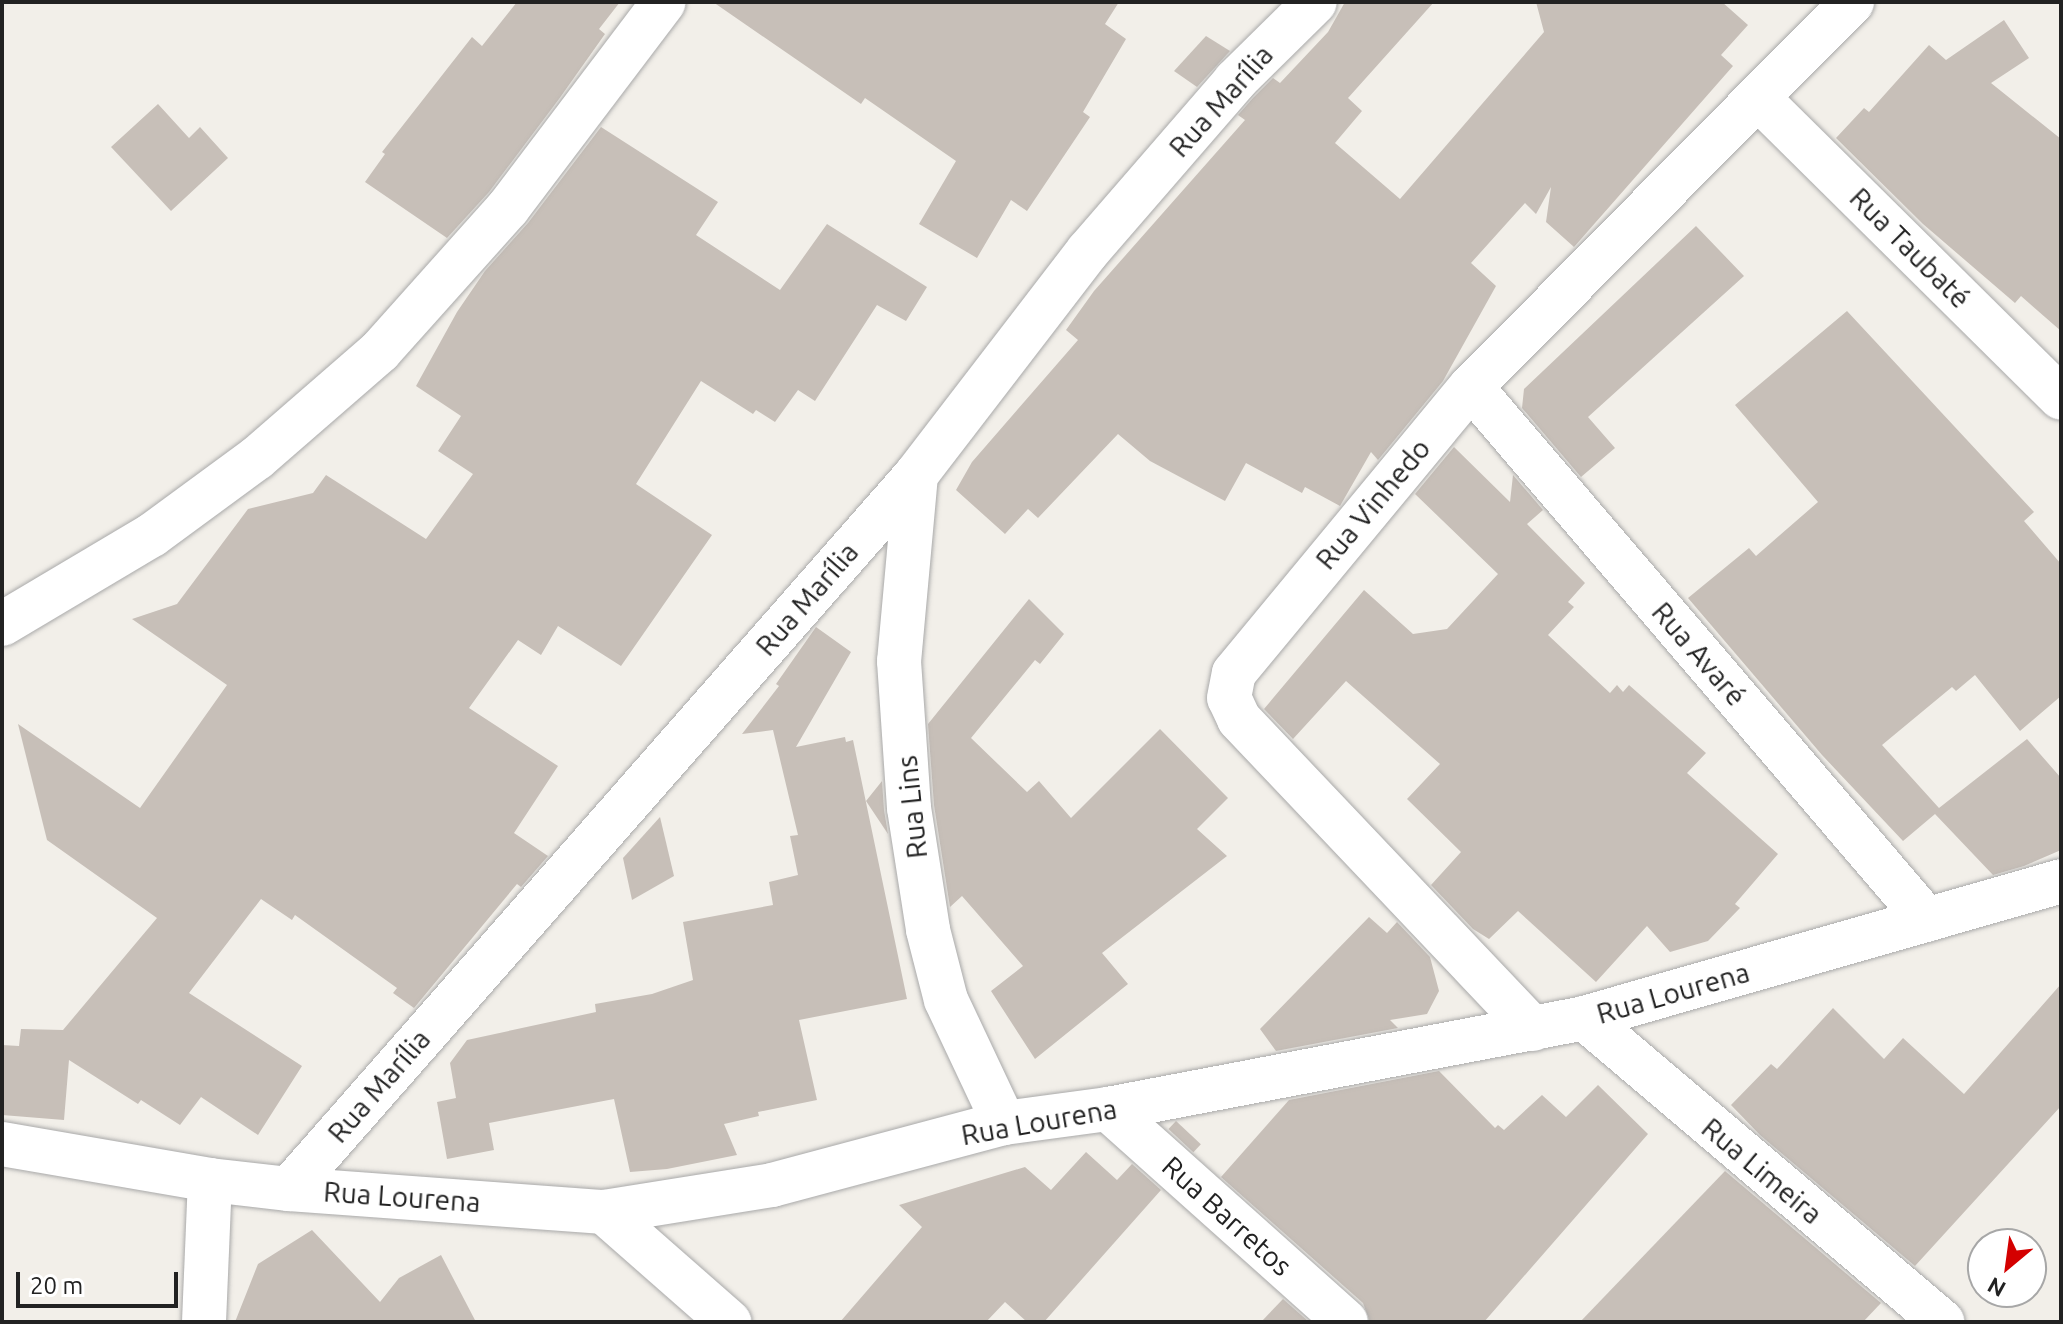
<!DOCTYPE html>
<html>
<head>
<meta charset="utf-8">
<style>
  body { margin:0 }
  #map { position:relative; width:2063px; height:1324px; overflow:hidden; background:#f2efe9; font-family:Ubuntu,sans-serif }
  div>[style] { position:absolute }
  .building>* { inset:0; background:#c7bfb8; transform-origin:0 0 }
  .roads { filter:drop-shadow(0 0 2px #a9a9a9) drop-shadow(0 0 2px #a9a9a9) }
  .minor>* { height:44px; margin:-22px; padding:0 22px; transform-origin:22px; border-radius:22px; background:#fff }
  span { translate:-50% -50%; white-space:nowrap; text-align:center; line-height:1.15; -webkit-text-stroke:7px #fff; paint-order:stroke }
  .street-label { font-size:28px; color:#222 }
  .frame { position:absolute; inset:0; border:4px solid #222; pointer-events:none }
  .north { position:absolute; left:1967px; top:1228px; width:80px; height:80px; box-sizing:border-box; background:#fff; border:2px solid #a7a7a7; border-radius:50%; rotate:209deg; font-size:22px; font-weight:700; line-height:32px; text-align:center; color:#222 }
  .north::after { content:''; display:block; margin:auto; width:28px; height:36px; background:#d40000; clip-path:polygon(50% 0,100% 100%,50% 72%,0 100%) }
  .scale { position:absolute; left:16px; top:1272px; width:162px; height:36px; box-sizing:border-box; border:4px solid #222; border-top:0; padding-left:10px; font-size:24px; line-height:28px; white-space:nowrap; color:#222; -webkit-text-stroke:6px #fff; paint-order:stroke }
</style>
</head>
<body>
<div id="map">
  <div class="building">
    <i style="clip-path:polygon(517px 2px,620px 2px,599px 29px,605px 34px,559px 99px,489px 192px,447px 238px,365px 182px,385px 154px,382px 152px,472px 37px,482px 46px)"></i>
    <i style="clip-path:polygon(713px 2px,1119px 2px,1105px 24px,1126px 39px,1083px 112px,1090px 117px,1027px 211px,1011px 200px,977px 258px,919px 224px,956px 161px,865px 98px,861px 104px)"></i>
    <i style="clip-path:polygon(1345px 2px,1434px 2px,1348px 98px,1362px 111px,1335px 143px,1400px 199px,1544px 32px,1536px 2px,1722px 2px,1748px 25px,1721px 55px,1733px 66px,1574px 247px,1546px 222px,1551px 187px,1536px 214px,1525px 203px,1471px 263px,1496px 286px,1443px 381px,1378px 460px,1371px 452px,1340px 506px,1305px 487px,1302px 493px,1246px 463px,1225px 501px,1150px 461px,1118px 434px,1038px 518px,1028px 509px,1005px 534px,956px 490px,972px 462px,1078px 340px,1066px 330px,1094px 291px,1245px 120px,1238px 115px,1253px 98px,1273px 78px,1280px 83px,1328px 32px)"></i>
    <i style="clip-path:polygon(2004px 20px,2029px 58px,1991px 83px,2061px 139px,2061px 331px,2021px 296px,2015px 303px,1923px 224px,1836px 138px,1864px 108px,1869px 112px,1929px 45px,1946px 60px)"></i>
    <i style="clip-path:polygon(1206px 36px,1230px 51px,1197px 87px,1174px 71px)"></i>
    <i style="clip-path:polygon(158px 104px,189px 138px,200px 127px,228px 158px,171px 211px,111px 147px)"></i>
    <i style="clip-path:polygon(601px 127px,718px 202px,696px 235px,780px 290px,827px 224px,927px 287px,906px 321px,877px 305px,815px 401px,798px 390px,775px 422px,756px 410px,753px 414px,701px 381px,636px 484px,712px 535px,621px 666px,558px 626px,541px 655px,518px 640px,469px 708px,558px 766px,514px 833px,548px 856px,521px 887px,517px 884px,414px 1008px,393px 993px,397px 988px,295px 915px,292px 920px,261px 899px,189px 993px,302px 1066px,258px 1135px,201px 1097px,180px 1125px,141px 1100px,138px 1104px,69px 1060px,64px 1120px,2px 1115px,2px 1045px,19px 1046px,21px 1029px,63px 1030px,157px 918px,47px 840px,18px 724px,140px 808px,227px 685px,132px 619px,177px 604px,248px 509px,313px 493px,326px 475px,426px 539px,473px 474px,438px 451px,461px 416px,416px 386px,457px 312px,485px 271px,528px 223px)"></i>
    <i style="clip-path:polygon(1696px 226px,1744px 276px,1588px 417px,1615px 448px,1581px 477px,1522px 408px,1524px 389px)"></i>
    <i style="clip-path:polygon(1847px 311px,2034px 512px,2024px 521px,2061px 564px,2061px 696px,2020px 731px,1975px 675px,1956px 691px,1952px 687px,1882px 745px,1939px 808px,2027px 739px,2061px 778px,2061px 850px,2024px 866px,1993px 875px,1935px 814px,1903px 841px,1822px 755px,1688px 598px,1749px 548px,1756px 556px,1818px 502px,1735px 405px)"></i>
    <i style="clip-path:polygon(1454px 447px,1510px 502px,1513px 475px,1543px 510px,1527px 524px,1585px 583px,1568px 602px,1574px 607px,1548px 635px,1610px 693px,1617px 685px,1623px 692px,1629px 685px,1706px 753px,1687px 773px,1778px 854px,1735px 904px,1740px 908px,1708px 941px,1670px 952px,1647px 926px,1596px 982px,1518px 911px,1489px 939px,1473px 929px,1431px 885px,1461px 852px,1407px 799px,1440px 764px,1346px 681px,1293px 739px,1264px 709px,1364px 590px,1413px 634px,1447px 629px,1498px 574px,1415px 494px)"></i>
    <i style="clip-path:polygon(1029px 599px,1064px 634px,1040px 664px,1035px 660px,971px 738px,1027px 792px,1039px 781px,1071px 818px,1160px 729px,1228px 798px,1197px 829px,1227px 856px,1102px 953px,1128px 984px,1035px 1059px,991px 991px,1023px 966px,962px 896px,950px 907px,934px 805px,928px 724px)"></i>
    <i style="clip-path:polygon(816px 627px,851px 652px,796px 747px,845px 737px,846px 742px,853px 740px,907px 999px,799px 1020px,817px 1100px,758px 1112px,759px 1116px,724px 1124px,737px 1155px,667px 1169px,630px 1172px,614px 1099px,489px 1123px,494px 1150px,447px 1159px,437px 1102px,456px 1098px,450px 1063px,467px 1040px,596px 1012px,595px 1004px,652px 994px,693px 980px,683px 922px,773px 905px,769px 882px,798px 875px,790px 836px,798px 835px,773px 730px,742px 734px,779px 686px,776px 684px)"></i>
    <i style="clip-path:polygon(882px 781px,884px 810px,888px 834px,866px 801px)"></i>
    <i style="clip-path:polygon(660px 817px,674px 876px,632px 900px,623px 858px)"></i>
    <i style="clip-path:polygon(1369px 917px,1387px 933px,1397px 922px,1430px 957px,1439px 991px,1427px 1014px,1390px 1020px,1398px 1028px,1276px 1051px,1260px 1029px)"></i>
    <i style="clip-path:polygon(2061px 984px,2061px 1106px,1915px 1266px,1760px 1135px,1731px 1105px,1771px 1064px,1777px 1069px,1833px 1008px,1884px 1059px,1903px 1038px,1964px 1094px)"></i>
    <i style="clip-path:polygon(1439px 1071px,1495px 1128px,1498px 1125px,1504px 1130px,1542px 1095px,1566px 1117px,1598px 1085px,1648px 1134px,1484px 1322px,1370px 1322px,1363px 1303px,1221px 1177px,1289px 1100px)"></i>
    <i style="left:1176px;top:1121px;width:34px;height:11px;rotate:43deg"></i>
    <i style="clip-path:polygon(1086px 1152px,1117px 1180px,1132px 1164px,1161px 1190px,1044px 1322px,1027px 1322px,1005px 1302px,986px 1322px,840px 1322px,922px 1227px,899px 1205px,1025px 1167px,1051px 1190px)"></i>
    <i style="clip-path:polygon(1725px 1171px,1881px 1303px,1863px 1322px,1580px 1322px)"></i>
    <i style="clip-path:polygon(312px 1230px,380px 1302px,399px 1278px,441px 1255px,476px 1322px,235px 1322px,258px 1264px)"></i>
    <i style="clip-path:polygon(1283px 1299px,1309px 1322px,1261px 1322px)"></i>
  </div>
  <div class="roads">
    <div class="minor">
      <i style="left:1758px;top:98px;width:426px;rotate:44.7deg"></i>
      <i style="left:1471px;top:387px;width:701px;rotate:49.45deg"></i>
      <i style="left:916px;top:475px;width:187px;rotate:95.2deg"></i>
      <i style="left:899px;top:661px;width:147px;rotate:86.1deg"></i>
      <i style="left:909px;top:808px;width:123px;rotate:81.1deg"></i>
      <i style="left:928px;top:930px;width:72px;rotate:75.6deg"></i>
      <i style="left:946px;top:1000px;width:136px;rotate:64.8deg"></i>
      <i style="left:2px;top:624px;width:174px;rotate:-30.7deg"></i>
      <i style="left:152px;top:535px;width:130px;rotate:-36.3deg"></i>
      <i style="left:257px;top:458px;width:163px;rotate:-41deg"></i>
      <i style="left:380px;top:351px;width:192px;rotate:-48.2deg"></i>
      <i style="left:508px;top:208px;width:258px;rotate:-52.9deg"></i>
      <i style="left:1584px;top:1018px;width:470px;rotate:40.3deg"></i>
      <i style="left:1533px;top:1029px;width:427px;rotate:-133.5deg"></i>
      <i style="left:1239px;top:719px;width:23px;rotate:-115deg"></i>
      <i style="left:1229px;top:698px;width:25px;rotate:-79deg"></i>
      <i style="left:1234px;top:673px;width:371px;rotate:-50.4deg"></i>
      <i style="left:1471px;top:387px;width:542px;rotate:-45.3deg"></i>
      <i style="left:1108px;top:1109px;width:319px;rotate:41.8deg"></i>
      <i style="left:2px;top:1144px;width:211px;rotate:9.8deg"></i>
      <i style="left:210px;top:1180px;width:80px;rotate:6.5deg"></i>
      <i style="left:289px;top:1189px;width:316px;rotate:4.2deg"></i>
      <i style="left:604px;top:1212px;width:170px;rotate:-9.1deg"></i>
      <i style="left:772px;top:1185px;width:240px;rotate:-15deg"></i>
      <i style="left:1004px;top:1123px;width:105px;rotate:-7.7deg"></i>
      <i style="left:1108px;top:1109px;width:485px;rotate:-10.8deg"></i>
      <i style="left:1584px;top:1018px;width:496px;rotate:-16deg"></i>
      <i style="left:289px;top:1189px;width:950px;rotate:-48.71deg"></i>
      <i style="left:916px;top:475px;width:282px;rotate:-52.5deg"></i>
      <i style="left:1088px;top:251px;width:225px;rotate:-49.1deg"></i>
      <i style="left:1235px;top:81px;width:112px;rotate:-44.6deg"></i>
      <i style="left:604px;top:1212px;width:167px;rotate:41.3deg"></i>
      <i style="left:204px;top:1322px;width:142px;rotate:-87.6deg"></i>
    </div>
  </div>
  <div class="street-label">
    <span style="left:1221px;top:101px;rotate:-48deg">Rua Marília</span>
    <span style="left:1910px;top:248px;rotate:45deg">Rua Taubaté</span>
    <span style="left:1373px;top:504px;rotate:-50deg">Rua Vinhedo</span>
    <span style="left:807px;top:599px;rotate:-49deg">Rua Marília</span>
    <span style="left:1699px;top:654px;rotate:49deg">Rua Avaré</span>
    <span style="left:912px;top:807px;rotate:-96deg">Rua Lins</span>
    <span style="left:1673px;top:993px;rotate:-16deg">Rua Lourena</span>
    <span style="left:379px;top:1086px;rotate:-49deg">Rua Marília</span>
    <span style="left:1039px;top:1122px;rotate:-10deg">Rua Lourena</span>
    <span style="left:1762px;top:1171px;rotate:40deg">Rua Limeira</span>
    <span style="left:402px;top:1197px;rotate:4deg">Rua Lourena</span>
    <span style="left:1227px;top:1216px;rotate:42deg">Rua Barretos</span>
  </div>
  <div class="frame"></div>
  <div class="north">N</div>
  <div class="scale">20 m</div>
</div>
</body>
</html>
